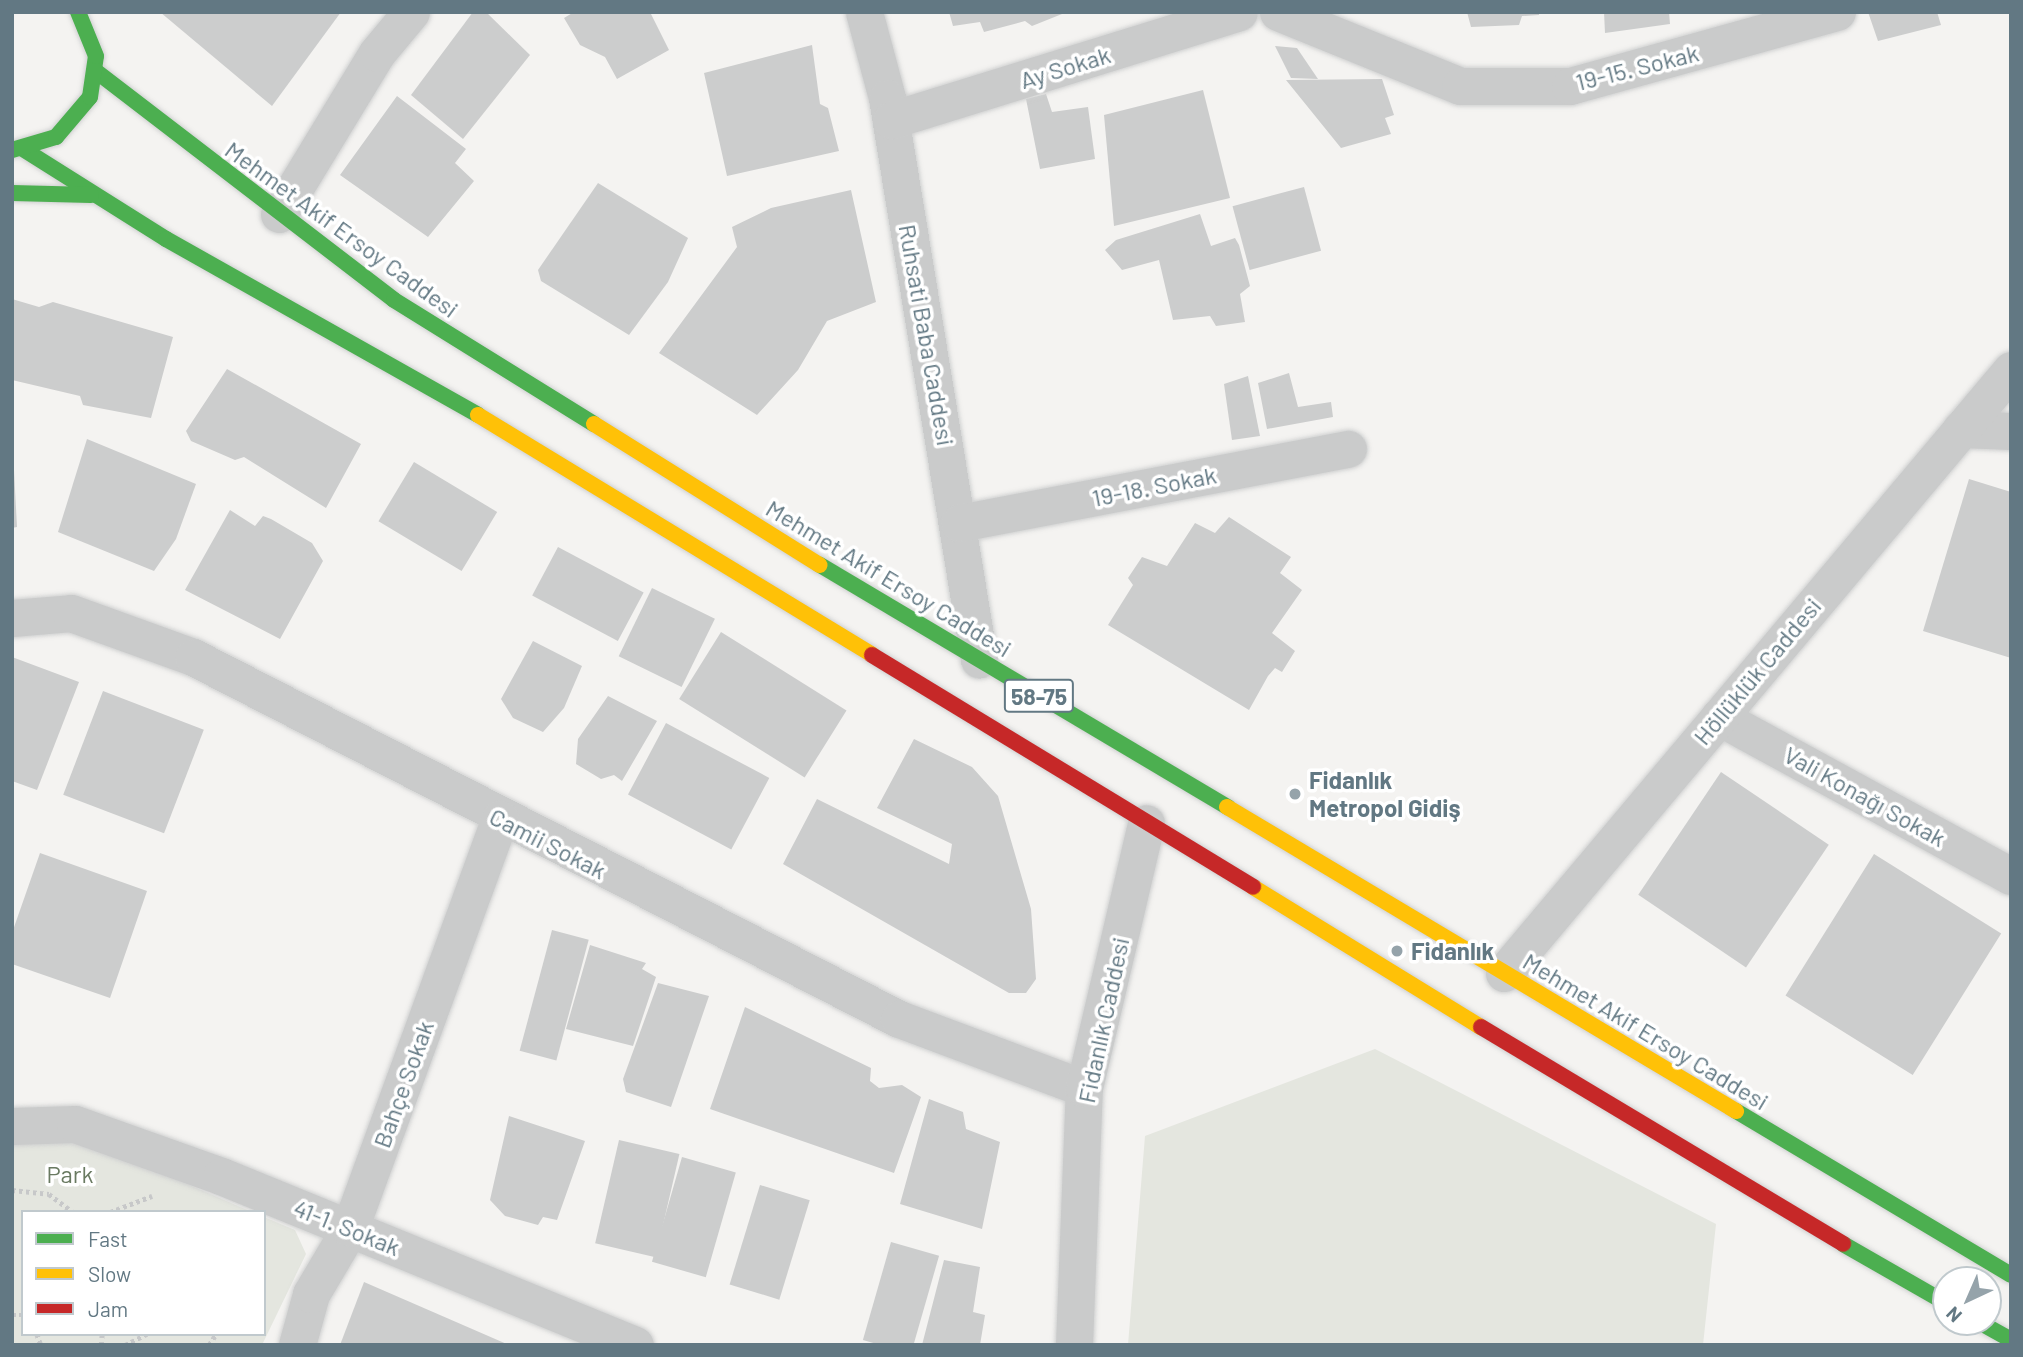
<!DOCTYPE html>
<html>
<head>
<meta charset="utf-8">
<style>
  body { margin:0 }
  #map { position:relative; width:2023px; height:1357px; overflow:hidden; background:#f4f3f1; font-family:Barlow,sans-serif }
  div>[style] { position:absolute }
  .green>* { inset:0; background:#e4e6df }
  .building>* { inset:0; background:#cccdcd; transform-origin:0 0 }
  .path>* { height:4.5px; margin-top:-2.25px; transform-origin:0; background:repeating-linear-gradient(90deg,#c7c8c9 0 3.5px,transparent 0 7px) }
  .roads { filter:drop-shadow(0 0 2px #d0d1d1) drop-shadow(0 0 2px #d0d1d1) }
  .street>* { height:37px; margin:-18.5px; padding:0 18.5px; transform-origin:18.5px; border-radius:18.5px; background:#cacbcb }
  .fast>* { height:16px; margin:-8px; padding:0 8px; transform-origin:8px; border-radius:8px; background:#4caf50 }
  .slow>* { height:16px; margin:-8px; padding:0 8px; transform-origin:8px; border-radius:8px; background:#ffc107 }
  .jam>* { height:16px; margin:-8px; padding:0 8px; transform-origin:8px; border-radius:8px; background:#c62828 }
  .dots>* { width:19px; height:19px; translate:-50% -50%; box-sizing:border-box; border:4px solid #fff; border-radius:50% }
  span { translate:-50% -50%; white-space:nowrap; text-align:center; line-height:1.15; -webkit-text-stroke:7px #fff; paint-order:stroke }
  .shield-label span { padding:2px 5px; background:#fff; border:2px solid; border-radius:5px; -webkit-text-stroke-width:0 }
  .shield-label { font-size:23px; color:#627883; font-weight:700 }
  .street-label { font-size:24px; color:#627883 }
  .poi-label { font-size:24px; color:#627883; font-weight:700 }
  .left { translate:0 -50%; text-align:left }
  .park-label { font-size:24px; color:#697a61 }
  .frame { position:absolute; inset:0; border:14px solid #627883; pointer-events:none }
  .legend { position:absolute; left:21px; top:1210px; width:245px; height:126px; box-sizing:border-box; background:#fff; border:2px solid #c0c9cd; margin:0; padding:9px 12px; list-style:none; font-size:21px; color:#627883 }
  .legend li { display:flex; align-items:center; gap:14px; height:35px }
  .legend b { width:35px; border:2px solid #c0c9cd }
  .north { position:absolute; left:1932px; top:1266px; width:70px; height:70px; box-sizing:border-box; background:#fff; border:2px solid #c0c9cd; border-radius:50%; rotate:224deg; font-size:19px; font-weight:700; line-height:28px; text-align:center; color:#627883 }
  .north::after { content:''; display:block; margin:auto; width:24px; height:32px; background:#95a3aa; clip-path:polygon(50% 0,100% 100%,50% 72%,0 100%) }
</style>
</head>
<body>
<div id="map">
  <div class="green">
    <i style="clip-path:polygon(1375px 1049px,1716px 1224px,1703px 1345px,1128px 1345px,1145px 1136px)"></i>
    <i style="clip-path:polygon(78px 1137px,252px 1212px,23px 1212px,23px 1334px,264px 1334px,264px 1217px,295px 1230px,306px 1254px,262px 1345px,12px 1345px,12px 1141px)"></i>
  </div>
  <div class="building">
    <i style="clip-path:polygon(160px 12px,341px 12px,272px 106px)"></i>
    <i style="clip-path:polygon(473px 12px,486px 12px,530px 55px,463px 139px,411px 95px)"></i>
    <i style="clip-path:polygon(574px 12px,650px 12px,669px 50px,617px 79px,605px 57px,580px 45px,564px 18px)"></i>
    <i style="clip-path:polygon(949px 12px,1067px 12px,1032px 26px,1025px 21px,984px 32px,980px 22px,953px 26px)"></i>
    <i style="clip-path:polygon(1467px 12px,1539px 12px,1539px 15px,1522px 16px,1519px 25px,1471px 27px)"></i>
    <i style="clip-path:polygon(1604px 12px,1669px 12px,1670px 24px,1605px 33px)"></i>
    <i style="clip-path:polygon(1868px 12px,1937px 12px,1941px 25px,1878px 41px)"></i>
    <i style="clip-path:polygon(812px 45px,820px 104px,828px 108px,839px 151px,727px 176px,704px 73px)"></i>
    <i style="clip-path:polygon(1275px 46px,1297px 48px,1318px 79px,1291px 78px)"></i>
    <i style="clip-path:polygon(1382px 79px,1394px 115px,1385px 118px,1391px 134px,1341px 148px,1286px 80px)"></i>
    <i style="clip-path:polygon(1203px 90px,1230px 198px,1114px 226px,1104px 115px)"></i>
    <i style="clip-path:polygon(1046px 94px,1052px 112px,1088px 107px,1095px 159px,1040px 169px,1026px 99px)"></i>
    <i style="clip-path:polygon(397px 96px,466px 149px,455px 163px,474px 181px,428px 237px,340px 175px)"></i>
    <i style="clip-path:polygon(598px 183px,688px 238px,668px 282px,629px 335px,541px 281px,538px 270px)"></i>
    <i style="left:1304px;top:187px;width:66px;height:74px;rotate:75deg"></i>
    <i style="clip-path:polygon(851px 190px,876px 302px,827px 321px,798px 370px,757px 415px,659px 353px,737px 247px,732px 227px,771px 208px)"></i>
    <i style="clip-path:polygon(1200px 214px,1211px 246px,1235px 238px,1239px 245px,1250px 286px,1240px 294px,1245px 322px,1216px 326px,1210px 316px,1173px 320px,1159px 260px,1122px 270px,1105px 250px,1116px 240px)"></i>
    <i style="clip-path:polygon(12px 299px,39px 307px,53px 302px,173px 337px,151px 418px,83px 405px,80px 396px,12px 380px)"></i>
    <i style="clip-path:polygon(227px 369px,361px 444px,326px 508px,244px 457px,235px 460px,191px 441px,186px 431px)"></i>
    <i style="clip-path:polygon(1289px 373px,1298px 407px,1331px 402px,1333px 417px,1267px 429px,1258px 383px)"></i>
    <i style="clip-path:polygon(1248px 376px,1260px 436px,1232px 440px,1224px 384px)"></i>
    <i style="clip-path:polygon(12px 432px,17px 527px,12px 528px)"></i>
    <i style="clip-path:polygon(87px 439px,196px 484px,176px 539px,154px 571px,58px 532px)"></i>
    <i style="left:414px;top:462px;width:97px;height:69px;rotate:31deg"></i>
    <i style="clip-path:polygon(1969px 479px,2011px 492px,2011px 658px,1923px 631px)"></i>
    <i style="clip-path:polygon(230px 510px,255px 526px,263px 516px,271px 519px,312px 543px,323px 561px,280px 639px,185px 590px)"></i>
    <i style="clip-path:polygon(1229px 517px,1291px 557px,1280px 573px,1302px 590px,1272px 633px,1295px 651px,1282px 672px,1275px 668px,1268px 676px,1249px 710px,1108px 625px,1133px 585px,1128px 578px,1142px 557px,1167px 566px,1195px 523px,1215px 533px)"></i>
    <i style="left:558px;top:547px;width:97px;height:55px;rotate:28deg"></i>
    <i style="left:652px;top:588px;width:70px;height:76px;rotate:26deg"></i>
    <i style="left:721px;top:632px;width:148px;height:79px;rotate:32deg"></i>
    <i style="clip-path:polygon(533px 641px,582px 666px,564px 708px,543px 732px,513px 718px,501px 699px)"></i>
    <i style="clip-path:polygon(12px 657px,79px 682px,37px 790px,12px 781px)"></i>
    <i style="left:103px;top:691px;width:108px;height:111px;rotate:21deg"></i>
    <i style="clip-path:polygon(608px 696px,657px 721px,622px 781px,614px 775px,601px 779px,576px 764px,578px 739px)"></i>
    <i style="left:666px;top:723px;width:117px;height:81px;rotate:28deg"></i>
    <i style="clip-path:polygon(914px 739px,972px 767px,998px 796px,1031px 909px,1036px 979px,1026px 993px,1009px 993px,783px 864px,817px 799px,949px 864px,952px 844px,877px 808px)"></i>
    <i style="left:1721px;top:772px;width:130px;height:148px;rotate:34deg"></i>
    <i style="clip-path:polygon(40px 853px,147px 891px,110px 998px,12px 964px,12px 933px)"></i>
    <i style="left:1874px;top:854px;width:150px;height:167px;rotate:32deg"></i>
    <i style="left:552px;top:930px;width:38px;height:125px;rotate:15deg"></i>
    <i style="clip-path:polygon(590px 945px,646px 963px,642px 969px,656px 977px,633px 1046px,566px 1029px)"></i>
    <i style="clip-path:polygon(658px 983px,709px 996px,671px 1107px,626px 1092px,623px 1079px)"></i>
    <i style="clip-path:polygon(745px 1007px,871px 1068px,870px 1081px,879px 1088px,902px 1085px,921px 1097px,894px 1173px,710px 1109px)"></i>
    <i style="clip-path:polygon(929px 1099px,963px 1112px,966px 1129px,1000px 1142px,982px 1229px,900px 1204px)"></i>
    <i style="clip-path:polygon(509px 1116px,585px 1141px,557px 1220px,543px 1217px,538px 1225px,505px 1216px,490px 1200px)"></i>
    <i style="left:619px;top:1140px;width:62px;height:106px;rotate:13deg"></i>
    <i style="left:682px;top:1157px;width:56px;height:109px;rotate:16deg"></i>
    <i style="left:760px;top:1185px;width:52px;height:104px;rotate:17deg"></i>
    <i style="left:891px;top:1242px;width:50px;height:102px;rotate:16deg"></i>
    <i style="clip-path:polygon(944px 1260px,980px 1267px,973px 1312px,985px 1315px,980px 1345px,922px 1345px)"></i>
    <i style="clip-path:polygon(364px 1282px,509px 1345px,340px 1345px)"></i>
  </div>
  <div class="path">
    <i style="left:12px;top:1190px;width:37px;rotate:6deg"></i>
    <i style="left:49px;top:1194px;width:30px;rotate:37deg"></i>
    <i style="left:110px;top:1212px;width:45px;rotate:-20.9deg"></i>
    <i style="left:12px;top:1315px;width:11px"></i>
    <i style="left:37px;top:1334px;width:12px;rotate:70deg"></i>
    <i style="left:101px;top:1345px;width:11px;rotate:-85deg"></i>
    <i style="left:125px;top:1345px;width:25px;rotate:-27deg"></i>
    <i style="left:209px;top:1345px;width:13px;rotate:-58deg"></i>
  </div>
  <div class="roads">
    <div class="street">
      <i style="left:864px;top:12px;width:89px;rotate:75deg"></i>
      <i style="left:887px;top:98px;width:569px;rotate:80.7deg"></i>
      <i style="left:1278px;top:12px;width:196px;rotate:22.1deg"></i>
      <i style="left:1460px;top:86px;width:110px"></i>
      <i style="left:1570px;top:86px;width:277px;rotate:-15.5deg"></i>
      <i style="left:891px;top:120px;width:364px;rotate:-17.2deg"></i>
      <i style="left:279px;top:214px;width:188px;rotate:-58.7deg"></i>
      <i style="left:377px;top:53px;width:53px;rotate:-50.3deg"></i>
      <i style="left:1961px;top:429px;width:50px;rotate:2.3deg"></i>
      <i style="left:959px;top:523px;width:396px;rotate:-10.8deg"></i>
      <i style="left:12px;top:618px;width:59px;rotate:-4.8deg"></i>
      <i style="left:71px;top:613px;width:130px;rotate:19.8deg"></i>
      <i style="left:193px;top:657px;width:793px;rotate:27.15deg"></i>
      <i style="left:899px;top:1019px;width:197px;rotate:20.5deg"></i>
      <i style="left:1719px;top:717px;width:332px;rotate:28.6deg"></i>
      <i style="left:1504px;top:973px;width:788px;rotate:-49.94deg"></i>
      <i style="left:12px;top:1126px;width:63px;rotate:-1.8deg"></i>
      <i style="left:75px;top:1124px;width:155px;rotate:19.6deg"></i>
      <i style="left:221px;top:1176px;width:447px;rotate:22.2deg"></i>
      <i style="left:297px;top:1345px;width:53px;rotate:-74.6deg"></i>
      <i style="left:311px;top:1294px;width:77px;rotate:-59.4deg"></i>
      <i style="left:350px;top:1228px;width:436px;rotate:-69.9deg"></i>
      <i style="left:1074px;top:1345px;width:257px;rotate:-87.8deg"></i>
      <i style="left:1084px;top:1088px;width:272px;rotate:-76.8deg"></i>
    </div>
    <div class="fast">
      <i style="left:97px;top:72px;width:374px;rotate:37.5deg"></i>
      <i style="left:394px;top:300px;width:235px;rotate:31.8deg"></i>
      <i style="left:23px;top:149px;width:169px;rotate:32.2deg"></i>
      <i style="left:166px;top:239px;width:358px;rotate:29.4deg"></i>
      <i style="left:12px;top:150px;width:46px;rotate:-16.5deg"></i>
      <i style="left:56px;top:137px;width:52px;rotate:-49.6deg"></i>
      <i style="left:90px;top:97px;width:41px;rotate:-81.7deg"></i>
      <i style="left:96px;top:56px;width:48px;rotate:-112.2deg"></i>
      <i style="left:12px;top:193px;width:79px;rotate:1.5deg"></i>
      <i style="left:820px;top:565px;width:474px;rotate:30.7deg"></i>
      <i style="left:1736px;top:1111px;width:320px;rotate:30.8deg"></i>
      <i style="left:1843px;top:1244px;width:119px;rotate:29.8deg"></i>
      <i style="left:1979px;top:1322px;width:37px;rotate:29deg"></i>
    </div>
    <div class="slow">
      <i style="left:478px;top:415px;width:461px;rotate:31.3deg"></i>
      <i style="left:594px;top:424px;width:266px;rotate:32deg"></i>
      <i style="left:1227px;top:807px;width:593px;rotate:30.85deg"></i>
      <i style="left:1253px;top:887px;width:268px;rotate:31.6deg"></i>
    </div>
    <div class="jam">
      <i style="left:872px;top:655px;width:446px;rotate:31.3deg"></i>
      <i style="left:1481px;top:1027px;width:422px;rotate:30.9deg"></i>
    </div>
  </div>
  <div class="dots">
    <i style="left:1295px;top:794px;background:#95a3aa"></i>
    <i style="left:1397px;top:951px;background:#95a3aa"></i>
  </div>
  <div class="shield-label">
    <span style="left:1039px;top:696px">58-75</span>
  </div>
  <div class="street-label">
    <span style="left:1065px;top:67px;rotate:-17deg">Ay Sokak</span>
    <span style="left:1637px;top:67px;rotate:-14deg">19-15. Sokak</span>
    <span style="left:342px;top:229px;rotate:36deg">Mehmet Akif Ersoy Caddesi</span>
    <span style="left:927px;top:335px;rotate:80deg">Ruhsati Baba Caddesi</span>
    <span style="left:1154px;top:486px;rotate:-11deg">19-18. Sokak</span>
    <span style="left:889px;top:578px;rotate:31deg">Mehmet Akif Ersoy Caddesi</span>
    <span style="left:1757px;top:671px;rotate:-50deg">Höllüklük Caddesi</span>
    <span style="left:1865px;top:796px;rotate:29deg">Vali Konağı Sokak</span>
    <span style="left:548px;top:843px;rotate:27deg">Camii Sokak</span>
    <span style="left:1103px;top:1020px;rotate:-78deg">Fidanlık Caddesi</span>
    <span style="left:1646px;top:1031px;rotate:31deg">Mehmet Akif Ersoy Caddesi</span>
    <span style="left:403px;top:1084px;rotate:-70deg">Bahçe Sokak</span>
    <span style="left:347px;top:1227px;rotate:22deg">41-1. Sokak</span>
  </div>
  <div class="poi-label">
    <span class="left" style="left:1309px;top:794px">Fidanlık<br>Metropol Gidiş</span>
    <span class="left" style="left:1411px;top:951px">Fidanlık</span>
  </div>
  <div class="park-label">
    <span style="left:70px;top:1174px">Park</span>
  </div>
  <div class="frame"></div>
  <ul class="legend">
  <li><b style="height:9px;background:#4caf50"></b>Fast</li>
  <li><b style="height:9px;background:#ffc107"></b>Slow</li>
  <li><b style="height:9px;background:#c62828"></b>Jam</li>
  </ul>
  <div class="north">N</div>
</div>
</body>
</html>
